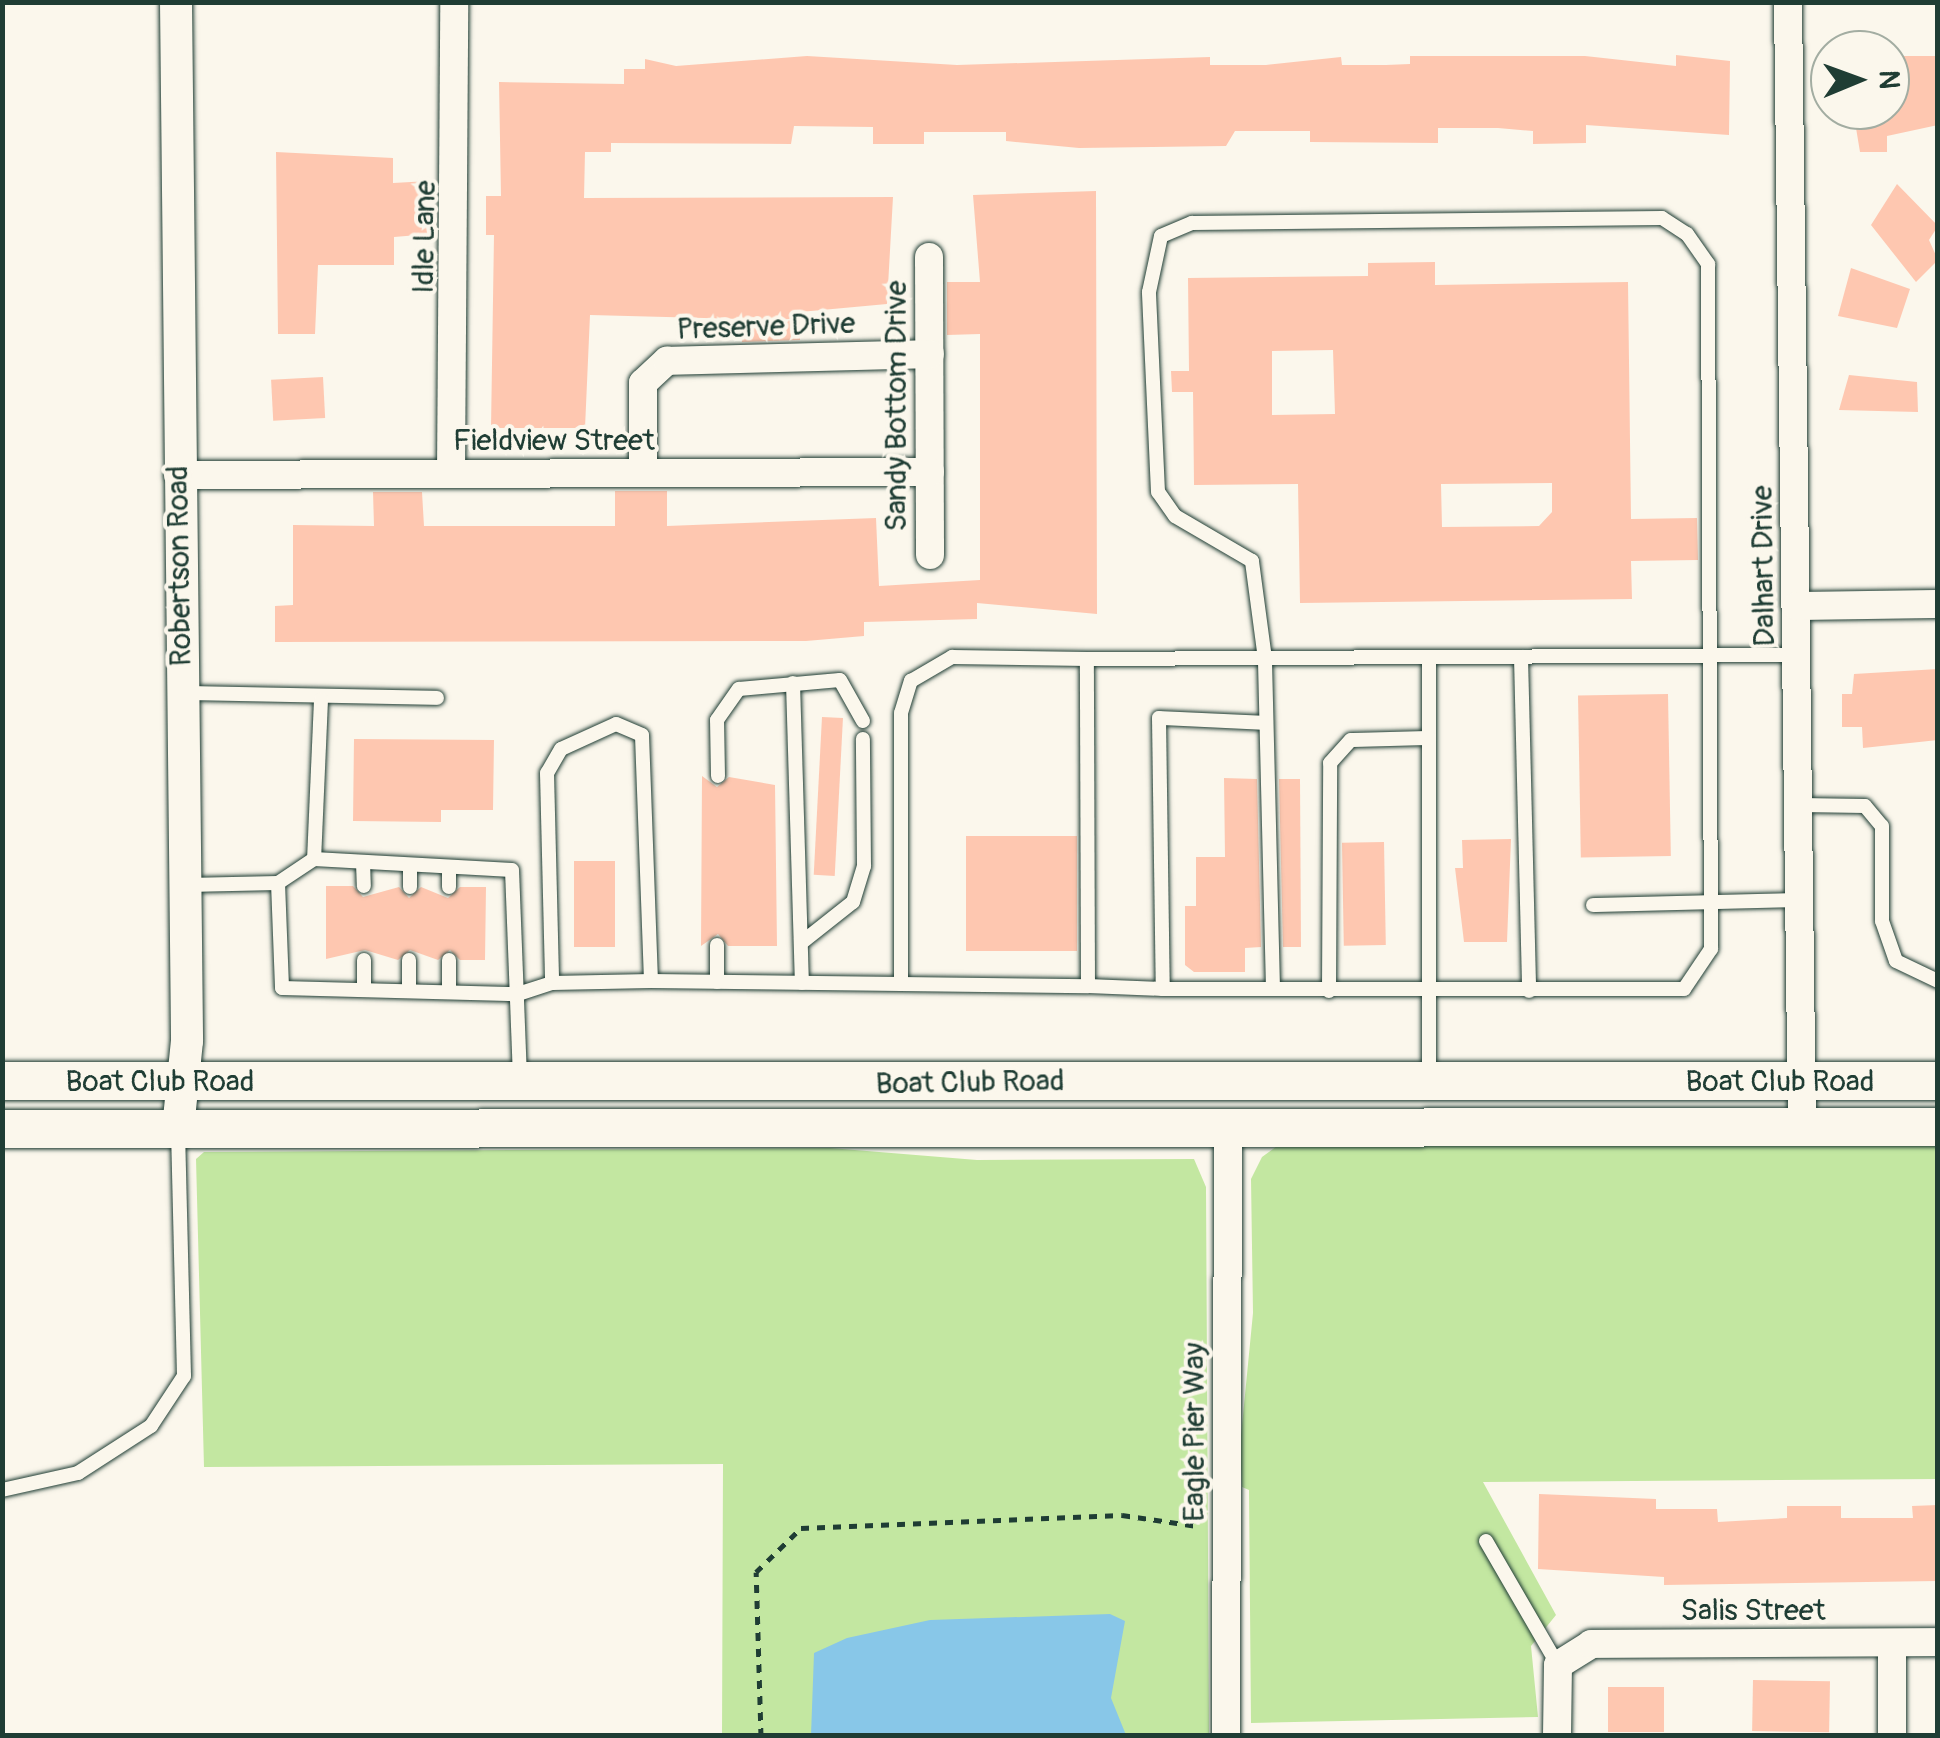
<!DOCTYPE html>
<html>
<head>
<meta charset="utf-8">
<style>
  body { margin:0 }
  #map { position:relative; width:1940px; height:1738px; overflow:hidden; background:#fbf7ec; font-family:Pangolin,sans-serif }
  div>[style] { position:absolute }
  .green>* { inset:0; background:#c3e7a1 }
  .water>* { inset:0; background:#88c7e8 }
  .building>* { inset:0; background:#fec7b0; transform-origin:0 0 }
  .path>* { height:5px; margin-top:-2.5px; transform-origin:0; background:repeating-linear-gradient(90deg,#1f3d34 0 8px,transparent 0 16px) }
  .roads { filter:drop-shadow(0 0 2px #1f3d34) drop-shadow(0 0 2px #1f3d34) }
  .service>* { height:14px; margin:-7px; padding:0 7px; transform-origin:7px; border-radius:7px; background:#fbf7ec }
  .minor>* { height:28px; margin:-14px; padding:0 14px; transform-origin:14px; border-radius:14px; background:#fbf7ec }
  .tertiary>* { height:32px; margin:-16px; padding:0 16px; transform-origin:16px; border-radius:16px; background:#fbf7ec }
  .secondary>* { height:38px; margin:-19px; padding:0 19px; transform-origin:19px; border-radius:19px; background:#fbf7ec }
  span { translate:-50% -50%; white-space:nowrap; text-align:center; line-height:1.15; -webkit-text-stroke:8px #fbf7ec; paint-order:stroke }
  .street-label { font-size:30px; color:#1f3d34 }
  .frame { position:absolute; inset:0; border:5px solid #1f3d34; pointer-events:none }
  .north { position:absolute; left:1810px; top:30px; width:100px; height:100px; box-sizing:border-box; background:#fbf7ec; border:2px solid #a3ada2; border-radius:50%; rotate:89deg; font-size:28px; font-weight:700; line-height:40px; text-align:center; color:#1f3d34 }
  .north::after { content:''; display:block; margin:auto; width:35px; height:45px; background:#1f3d34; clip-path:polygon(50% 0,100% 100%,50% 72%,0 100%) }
</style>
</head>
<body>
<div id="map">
  <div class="green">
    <i style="clip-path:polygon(1937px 1144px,1937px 1479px,1483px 1482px,1556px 1615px,1531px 1646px,1538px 1717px,1251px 1723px,1249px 1490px,1242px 1487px,1240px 1446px,1253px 1313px,1251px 1179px,1262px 1157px,1277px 1146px)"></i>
    <i style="clip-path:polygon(830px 1148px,977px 1160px,1194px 1159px,1206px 1187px,1209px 1735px,722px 1735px,723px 1464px,204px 1467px,196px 1159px,204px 1152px)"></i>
  </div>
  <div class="water">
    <i style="clip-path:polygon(1110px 1614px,1125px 1621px,1111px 1698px,1126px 1735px,811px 1735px,814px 1653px,847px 1638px,930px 1620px)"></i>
  </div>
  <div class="building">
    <i style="clip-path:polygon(1676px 55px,1730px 61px,1729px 135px,1586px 125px,1586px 143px,1533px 144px,1533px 131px,1498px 128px,1438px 128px,1438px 143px,1310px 142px,1310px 131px,1235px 131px,1226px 146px,1079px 148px,1006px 141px,1006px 132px,924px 132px,924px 144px,873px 144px,873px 127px,794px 126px,791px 144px,611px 143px,611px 152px,585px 152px,584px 198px,893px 197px,887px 304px,800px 312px,800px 340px,742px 342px,742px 319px,590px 315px,585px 428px,491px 428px,494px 235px,486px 235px,486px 196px,501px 196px,499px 82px,624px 84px,624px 69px,645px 69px,645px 59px,676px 66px,807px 56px,957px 65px,1210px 57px,1210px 65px,1266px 65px,1341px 57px,1342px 65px,1386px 65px,1410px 64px,1410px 56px,1585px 56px,1676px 66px)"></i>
    <i style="clip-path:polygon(1891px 56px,1938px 56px,1938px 125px,1887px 136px,1887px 152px,1860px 152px,1853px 110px,1890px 110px)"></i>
    <i style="clip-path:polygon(276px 152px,393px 158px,393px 183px,429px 181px,430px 234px,394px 237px,394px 265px,318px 265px,315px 334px,278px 334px)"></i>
    <i style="clip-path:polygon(1897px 184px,1938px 226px,1929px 240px,1938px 260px,1916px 282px,1871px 225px)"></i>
    <i style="clip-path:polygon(1096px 191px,1097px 614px,977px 603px,977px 619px,864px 622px,864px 636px,806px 641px,275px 642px,275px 606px,293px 605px,293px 525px,374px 526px,373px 492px,422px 492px,424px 526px,615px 526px,615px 491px,667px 491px,667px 526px,876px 518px,879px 586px,980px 580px,980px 334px,947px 335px,947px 282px,980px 282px,973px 195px)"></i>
    <i style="clip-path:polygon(evenodd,1435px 262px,1435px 285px,1628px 282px,1631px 519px,1697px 518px,1698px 560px,1631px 561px,1632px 599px,1300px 603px,1298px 484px,1194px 485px,1193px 392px,1172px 392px,1171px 371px,1189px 371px,1188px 278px,1368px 276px,1368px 263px,1435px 262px,1333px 350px,1335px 414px,1272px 415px,1272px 351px,1333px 350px,1435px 262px,1552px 483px,1552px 512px,1539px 526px,1442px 527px,1441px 484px,1552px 483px)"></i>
    <i style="clip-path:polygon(1851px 268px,1910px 289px,1897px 328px,1838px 316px)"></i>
    <i style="clip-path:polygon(1849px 375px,1917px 382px,1918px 412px,1839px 410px)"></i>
    <i style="left:323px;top:377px;width:41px;height:52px;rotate:87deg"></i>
    <i style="clip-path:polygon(1938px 669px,1938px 740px,1863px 748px,1862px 727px,1842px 727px,1842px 694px,1852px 694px,1854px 674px)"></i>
    <i style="left:1668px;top:694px;width:162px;height:90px;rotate:89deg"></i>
    <i style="left:822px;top:717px;width:21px;height:158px;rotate:3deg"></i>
    <i style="clip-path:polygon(354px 739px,494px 740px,493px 810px,441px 810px,441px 822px,353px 821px)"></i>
    <i style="clip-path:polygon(702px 776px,717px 787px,729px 777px,775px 785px,777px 946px,728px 946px,718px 934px,701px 946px)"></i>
    <i style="clip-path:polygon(1224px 778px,1257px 779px,1261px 947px,1245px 948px,1245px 972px,1194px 972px,1185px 965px,1185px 906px,1196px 906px,1196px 857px,1225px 857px)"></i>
    <i style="clip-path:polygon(1279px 779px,1300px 779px,1301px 947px,1283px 947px)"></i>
    <i style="left:1077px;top:836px;width:115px;height:111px;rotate:90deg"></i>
    <i style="clip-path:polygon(1511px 839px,1507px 942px,1464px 942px,1455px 868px,1463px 868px,1462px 840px)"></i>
    <i style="left:1384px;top:842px;width:103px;height:42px;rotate:89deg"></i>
    <i style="left:574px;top:861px;width:41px;height:86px"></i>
    <i style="clip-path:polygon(326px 886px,353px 886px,363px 897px,399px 887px,409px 898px,421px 887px,448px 898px,460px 887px,486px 887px,485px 960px,460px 960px,450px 950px,438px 960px,410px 950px,398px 960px,365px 950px,326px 959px)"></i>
    <i style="clip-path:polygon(1539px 1494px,1656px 1499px,1656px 1509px,1717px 1509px,1718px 1522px,1787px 1518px,1787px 1506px,1841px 1506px,1841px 1518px,1913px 1518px,1912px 1506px,1938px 1505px,1938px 1581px,1664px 1585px,1664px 1577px,1538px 1569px)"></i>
    <i style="left:1753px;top:1680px;width:77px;height:51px;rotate:1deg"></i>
    <i style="left:1608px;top:1687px;width:56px;height:45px"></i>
  </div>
  <div class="path">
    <i style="left:761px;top:1736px;width:164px;rotate:-91.7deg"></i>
    <i style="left:756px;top:1572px;width:63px;rotate:-44.4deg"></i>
    <i style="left:801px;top:1528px;width:321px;rotate:-2.3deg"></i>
    <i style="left:1122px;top:1515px;width:76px;rotate:8.3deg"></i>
  </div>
  <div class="roads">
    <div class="service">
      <i style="left:1521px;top:657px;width:334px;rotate:88.6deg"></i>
      <i style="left:1429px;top:658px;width:419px;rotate:90deg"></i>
      <i style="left:793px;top:683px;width:300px;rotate:88.3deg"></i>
      <i style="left:182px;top:693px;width:255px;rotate:1.1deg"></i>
      <i style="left:321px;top:700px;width:159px;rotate:92.5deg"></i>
      <i style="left:314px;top:859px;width:198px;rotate:3.2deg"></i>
      <i style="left:512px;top:870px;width:207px;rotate:87.8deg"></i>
      <i style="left:1266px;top:723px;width:107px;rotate:-177.3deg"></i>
      <i style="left:1159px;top:718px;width:271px;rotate:89.2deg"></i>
      <i style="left:1163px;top:989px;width:110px"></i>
      <i style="left:1273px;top:989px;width:330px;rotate:-91.4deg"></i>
      <i style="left:1265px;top:659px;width:99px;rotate:-97.6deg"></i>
      <i style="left:1252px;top:561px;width:89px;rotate:-149.7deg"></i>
      <i style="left:1175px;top:516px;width:29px;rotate:-125deg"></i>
      <i style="left:1158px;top:492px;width:200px;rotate:-92.6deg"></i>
      <i style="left:1149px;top:292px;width:57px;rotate:-77.9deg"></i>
      <i style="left:1161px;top:236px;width:34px;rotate:-23deg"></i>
      <i style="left:1192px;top:223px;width:470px;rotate:-0.6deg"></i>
      <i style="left:1662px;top:218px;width:30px;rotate:33deg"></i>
      <i style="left:1687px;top:234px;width:37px;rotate:55deg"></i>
      <i style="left:1708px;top:264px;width:685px;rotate:89.75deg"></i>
      <i style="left:1711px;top:949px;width:48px;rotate:124deg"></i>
      <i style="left:1684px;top:989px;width:411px;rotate:180deg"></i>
      <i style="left:718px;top:776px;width:56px;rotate:-91deg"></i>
      <i style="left:717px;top:720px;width:38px;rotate:-55deg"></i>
      <i style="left:739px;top:689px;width:101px;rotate:-5.1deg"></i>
      <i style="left:840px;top:680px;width:47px;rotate:60.7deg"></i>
      <i style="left:1800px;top:805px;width:65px;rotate:0.9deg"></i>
      <i style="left:1865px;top:806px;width:26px;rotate:50deg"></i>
      <i style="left:1882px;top:826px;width:95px;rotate:90deg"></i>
      <i style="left:1882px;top:921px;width:42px;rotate:70.7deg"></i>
      <i style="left:1896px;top:961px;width:47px;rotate:25.5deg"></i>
      <i style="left:363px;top:862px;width:24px;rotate:88deg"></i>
      <i style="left:410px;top:865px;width:22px;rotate:90deg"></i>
      <i style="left:278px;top:883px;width:105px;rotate:87.8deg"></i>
      <i style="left:282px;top:988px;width:236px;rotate:1.5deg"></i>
      <i style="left:518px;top:994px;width:36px;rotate:-18deg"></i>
      <i style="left:552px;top:983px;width:99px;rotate:-1.2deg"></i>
      <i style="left:651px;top:981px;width:246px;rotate:-92.1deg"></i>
      <i style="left:642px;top:735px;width:28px;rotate:-157deg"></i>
      <i style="left:616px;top:724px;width:60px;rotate:155.6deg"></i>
      <i style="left:561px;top:749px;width:28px;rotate:120deg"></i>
      <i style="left:547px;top:773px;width:210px;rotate:88.6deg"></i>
      <i style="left:187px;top:885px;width:91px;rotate:-1.3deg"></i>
      <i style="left:278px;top:883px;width:43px;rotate:-33.7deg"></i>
      <i style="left:449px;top:887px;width:20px;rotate:-90deg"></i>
      <i style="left:1593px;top:905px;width:208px;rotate:-1.4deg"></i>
      <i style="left:801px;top:943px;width:66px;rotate:-38.3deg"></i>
      <i style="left:853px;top:902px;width:38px;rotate:-73deg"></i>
      <i style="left:864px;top:866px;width:127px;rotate:-90.5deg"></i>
      <i style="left:651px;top:981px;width:437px;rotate:0.7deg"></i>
      <i style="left:717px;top:982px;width:37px;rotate:-90deg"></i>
      <i style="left:901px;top:984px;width:271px;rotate:-90deg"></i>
      <i style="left:901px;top:713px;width:34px;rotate:-73deg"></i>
      <i style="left:911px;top:681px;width:48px;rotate:-30.3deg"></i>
      <i style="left:952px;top:657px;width:135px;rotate:0.8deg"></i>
      <i style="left:1163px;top:989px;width:75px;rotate:-177.7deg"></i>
      <i style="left:1088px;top:986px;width:327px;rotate:-90.2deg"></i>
      <i style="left:1087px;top:659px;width:710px;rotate:-0.32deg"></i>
      <i style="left:364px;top:990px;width:30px;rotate:-90deg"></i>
      <i style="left:409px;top:991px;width:31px;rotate:-90deg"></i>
      <i style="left:1329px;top:991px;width:228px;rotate:-89.7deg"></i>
      <i style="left:1330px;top:763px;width:31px;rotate:-48deg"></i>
      <i style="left:1351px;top:740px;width:78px;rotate:-1.5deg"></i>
      <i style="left:449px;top:992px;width:32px;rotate:-90deg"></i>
      <i style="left:2px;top:1490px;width:78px;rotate:-12.6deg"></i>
      <i style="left:78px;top:1473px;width:87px;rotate:-32.8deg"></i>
      <i style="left:151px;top:1426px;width:60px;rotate:-56.6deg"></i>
      <i style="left:184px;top:1376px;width:247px;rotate:-91.4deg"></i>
      <i style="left:1486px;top:1541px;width:143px;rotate:59.9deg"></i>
    </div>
    <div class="minor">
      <i style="left:1788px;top:2px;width:1126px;rotate:89.29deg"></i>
      <i style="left:929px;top:257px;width:298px;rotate:89.8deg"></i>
      <i style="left:643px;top:473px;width:90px;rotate:-90deg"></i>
      <i style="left:643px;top:383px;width:33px;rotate:-43deg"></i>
      <i style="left:667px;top:361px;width:263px;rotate:-1.5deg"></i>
      <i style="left:451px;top:474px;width:472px;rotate:-89.6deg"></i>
      <i style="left:178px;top:475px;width:752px;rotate:-0.23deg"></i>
      <i style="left:1797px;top:606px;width:141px;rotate:-0.8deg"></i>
      <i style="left:1226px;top:1736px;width:608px;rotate:-89.81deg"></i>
      <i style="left:1557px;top:1736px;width:71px;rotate:-89.2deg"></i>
      <i style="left:1558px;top:1665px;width:39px;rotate:-32deg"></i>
      <i style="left:1591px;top:1644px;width:347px;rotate:-0.3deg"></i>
      <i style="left:1892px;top:1736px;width:93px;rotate:-90deg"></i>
    </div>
    <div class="tertiary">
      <i style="left:176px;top:2px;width:1039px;rotate:89.39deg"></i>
      <i style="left:187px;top:1041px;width:87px;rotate:95.9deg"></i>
    </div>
    <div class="secondary">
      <i style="left:2px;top:1081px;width:1936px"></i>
      <i style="left:2px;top:1129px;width:1936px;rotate:-0.06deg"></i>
    </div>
  </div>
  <div class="street-label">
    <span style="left:425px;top:237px;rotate:-89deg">Idle Lane</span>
    <span style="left:766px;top:327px;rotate:-2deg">Preserve Drive</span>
    <span style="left:897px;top:406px;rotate:-90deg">Sandy Bottom Drive</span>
    <span style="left:554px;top:441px">Fieldview Street</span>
    <span style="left:180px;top:566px;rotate:-91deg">Robertson Road</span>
    <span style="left:1764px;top:566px;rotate:-91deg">Dalhart Drive</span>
    <span style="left:160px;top:1082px">Boat Club Road</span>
    <span style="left:1780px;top:1082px">Boat Club Road</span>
    <span style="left:970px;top:1083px;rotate:-1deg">Boat Club Road</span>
    <span style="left:1195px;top:1432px;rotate:-90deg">Eagle Pier Way</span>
    <span style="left:1753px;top:1611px">Salis Street</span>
  </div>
  <div class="frame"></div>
  <div class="north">N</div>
</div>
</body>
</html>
